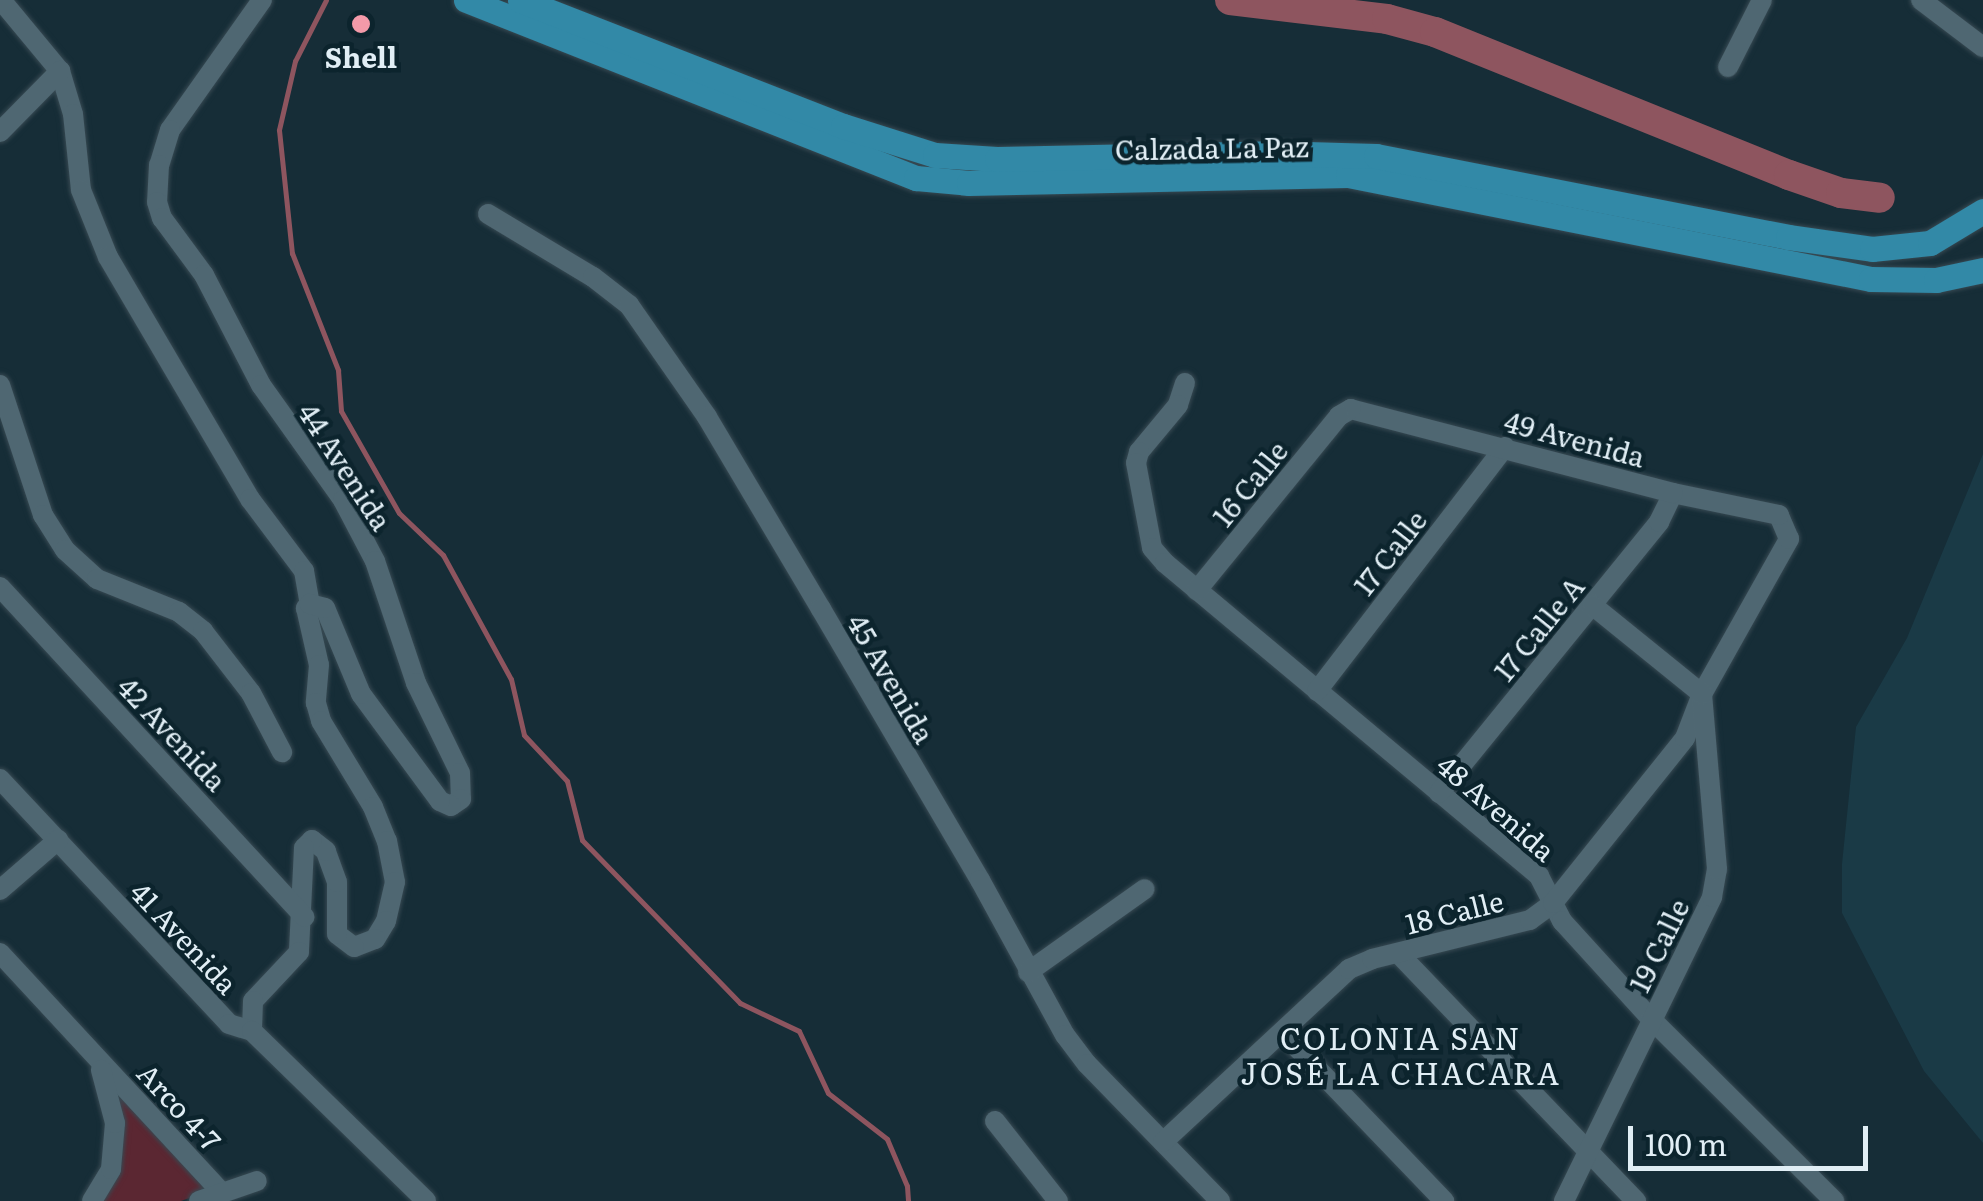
<!DOCTYPE html>
<html>
<head>
<meta charset="utf-8">
<style>
  body { margin:0 }
  #map { position:relative; width:1983px; height:1201px; overflow:hidden; background:#162d37; font-family:Literata,serif }
  div>[style] { position:absolute }
  .built>* { inset:0; background:#1a3a46 }
  .green>* { inset:0; background:#5b2732 }
  .stream>* { height:5px; margin:-2.5px; padding:0 2.5px; transform-origin:2.5px; border-radius:2.5px; background:#8e555f }
  .river>* { height:30px; margin:-15px; padding:0 15px; transform-origin:15px; border-radius:15px; background:#8e555f }
  .roads { filter:drop-shadow(0 0 2px #374952) drop-shadow(0 0 2px #374952) }
  .minor>* { height:20px; margin:-10px; padding:0 10px; transform-origin:10px; border-radius:10px; background:#4f6772 }
  .major>* { height:25px; margin:-12.5px; padding:0 12.5px; transform-origin:12.5px; border-radius:12.5px; background:#3289a7 }
  .dots>* { width:28px; height:28px; translate:-50% -50%; box-sizing:border-box; border:5px solid #0c242d; border-radius:50% }
  span { translate:-50% -50%; white-space:nowrap; text-align:center; line-height:1.15; -webkit-text-stroke:9px #0c242d; paint-order:stroke }
  .poi-label { font-size:28px; color:#e1eef5; font-weight:700 }
  .street-label { font-size:28px; color:#e1eef5 }
  .neighbourhood-label { font-size:30px; color:#e1eef5; letter-spacing:2.5px }
  .scale { position:absolute; left:1628px; top:1126px; width:240px; height:45px; box-sizing:border-box; border:5px solid #e1eef5; border-top:0; padding-left:12px; font-size:30px; line-height:35px; white-space:nowrap; color:#e1eef5; -webkit-text-stroke:8px #0c242d; paint-order:stroke }
</style>
</head>
<body>
<div id="map">
  <div class="built">
    <i style="clip-path:polygon(1983px 454px,1983px 1143px,1924px 1071px,1842px 913px,1842px 864px,1856px 727px,1907px 638px)"></i>
  </div>
  <div class="green">
    <i style="clip-path:polygon(114px 1082px,212px 1190px,181px 1201px,101px 1201px)"></i>
  </div>
  <div class="stream">
    <i style="left:326px;top:0;width:68px;rotate:116.9deg"></i>
    <i style="left:295px;top:61px;width:71px;rotate:103.1deg"></i>
    <i style="left:279px;top:130px;width:124px;rotate:84deg"></i>
    <i style="left:292px;top:253px;width:126px;rotate:68.5deg"></i>
    <i style="left:338px;top:370px;width:41px;rotate:85.8deg"></i>
    <i style="left:341px;top:411px;width:117px;rotate:60.4deg"></i>
    <i style="left:399px;top:513px;width:61px;rotate:43.7deg"></i>
    <i style="left:443px;top:555px;width:141px;rotate:61.3deg"></i>
    <i style="left:511px;top:679px;width:57px;rotate:76.9deg"></i>
    <i style="left:524px;top:735px;width:63px;rotate:46.9deg"></i>
    <i style="left:567px;top:781px;width:61px;rotate:75.7deg"></i>
    <i style="left:582px;top:840px;width:227px;rotate:45.9deg"></i>
    <i style="left:740px;top:1003px;width:65px;rotate:25.4deg"></i>
    <i style="left:799px;top:1031px;width:68px;rotate:64.9deg"></i>
    <i style="left:828px;top:1093px;width:75px;rotate:37.9deg"></i>
    <i style="left:887px;top:1139px;width:51px;rotate:66.9deg"></i>
    <i style="left:907px;top:1186px;width:15px;rotate:86deg"></i>
  </div>
  <div class="river">
    <i style="left:1230px;top:0;width:158px;rotate:6.9deg"></i>
    <i style="left:1387px;top:19px;width:50px;rotate:15.2deg"></i>
    <i style="left:1435px;top:32px;width:382px;rotate:22deg"></i>
    <i style="left:1789px;top:175px;width:55px;rotate:19.1deg"></i>
    <i style="left:1841px;top:193px;width:39px;rotate:7deg"></i>
  </div>
  <div class="roads">
    <div class="minor">
      <i style="left:1px;top:0;width:92px;rotate:50.3deg"></i>
      <i style="left:60px;top:71px;width:45px;rotate:73.2deg"></i>
      <i style="left:73px;top:114px;width:76px;rotate:84deg"></i>
      <i style="left:81px;top:190px;width:72px;rotate:68.1deg"></i>
      <i style="left:108px;top:257px;width:281px;rotate:59.6deg"></i>
      <i style="left:250px;top:499px;width:90px;rotate:53.1deg"></i>
      <i style="left:304px;top:571px;width:34px;rotate:80deg"></i>
      <i style="left:310px;top:604px;width:6px;rotate:135deg"></i>
      <i style="left:306px;top:608px;width:58px;rotate:77.2deg"></i>
      <i style="left:319px;top:665px;width:38px;rotate:95deg"></i>
      <i style="left:316px;top:703px;width:19px;rotate:74deg"></i>
      <i style="left:321px;top:721px;width:100px;rotate:58.8deg"></i>
      <i style="left:373px;top:807px;width:37px;rotate:68deg"></i>
      <i style="left:387px;top:841px;width:42px;rotate:79deg"></i>
      <i style="left:395px;top:882px;width:40px;rotate:103deg"></i>
      <i style="left:386px;top:921px;width:21px;rotate:121deg"></i>
      <i style="left:375px;top:939px;width:22px;rotate:159deg"></i>
      <i style="left:354px;top:947px;width:21px;rotate:-143deg"></i>
      <i style="left:337px;top:934px;width:52px;rotate:-90deg"></i>
      <i style="left:337px;top:882px;width:33px;rotate:-110deg"></i>
      <i style="left:326px;top:851px;width:18px;rotate:-142deg"></i>
      <i style="left:312px;top:840px;width:11px;rotate:135deg"></i>
      <i style="left:304px;top:848px;width:104px;rotate:92.8deg"></i>
      <i style="left:299px;top:952px;width:67px;rotate:133.2deg"></i>
      <i style="left:253px;top:1001px;width:30px;rotate:92deg"></i>
      <i style="left:262px;top:0;width:159px;rotate:125.3deg"></i>
      <i style="left:170px;top:130px;width:37px;rotate:107deg"></i>
      <i style="left:159px;top:165px;width:37px;rotate:93deg"></i>
      <i style="left:157px;top:202px;width:17px;rotate:73deg"></i>
      <i style="left:162px;top:218px;width:71px;rotate:53.6deg"></i>
      <i style="left:204px;top:275px;width:124px;rotate:62.6deg"></i>
      <i style="left:261px;top:385px;width:141px;rotate:54.5deg"></i>
      <i style="left:343px;top:500px;width:69px;rotate:62.3deg"></i>
      <i style="left:375px;top:561px;width:129px;rotate:71.4deg"></i>
      <i style="left:416px;top:683px;width:100px;rotate:63.9deg"></i>
      <i style="left:460px;top:773px;width:26px;rotate:88deg"></i>
      <i style="left:461px;top:799px;width:12px;rotate:145deg"></i>
      <i style="left:451px;top:806px;width:12px;rotate:-156deg"></i>
      <i style="left:440px;top:801px;width:133px;rotate:-126.4deg"></i>
      <i style="left:361px;top:694px;width:93px;rotate:-112.7deg"></i>
      <i style="left:325px;top:608px;width:16px;rotate:-165deg"></i>
      <i style="left:1921px;top:0;width:78px;rotate:37.2deg"></i>
      <i style="left:1728px;top:67px;width:75px;rotate:-63.1deg"></i>
      <i style="left:0;top:132px;width:86px;rotate:-45.5deg"></i>
      <i style="left:488px;top:214px;width:122px;rotate:31deg"></i>
      <i style="left:593px;top:277px;width:46px;rotate:37.9deg"></i>
      <i style="left:629px;top:305px;width:136px;rotate:55.1deg"></i>
      <i style="left:707px;top:417px;width:223px;rotate:59.3deg"></i>
      <i style="left:821px;top:609px;width:314px;rotate:59.6deg"></i>
      <i style="left:980px;top:880px;width:177px;rotate:61.3deg"></i>
      <i style="left:1065px;top:1035px;width:36px;rotate:53deg"></i>
      <i style="left:1087px;top:1064px;width:191px;rotate:45.8deg"></i>
      <i style="left:1185px;top:383px;width:23px;rotate:108deg"></i>
      <i style="left:1178px;top:405px;width:61px;rotate:129.7deg"></i>
      <i style="left:1139px;top:452px;width:11px;rotate:105deg"></i>
      <i style="left:1136px;top:463px;width:86px;rotate:79.3deg"></i>
      <i style="left:1152px;top:548px;width:20px;rotate:49deg"></i>
      <i style="left:1165px;top:563px;width:488px;rotate:39.9deg"></i>
      <i style="left:1539px;top:876px;width:51px;rotate:62.9deg"></i>
      <i style="left:1562px;top:921px;width:134px;rotate:47.7deg"></i>
      <i style="left:1652px;top:1020px;width:257px;rotate:44.8deg"></i>
      <i style="left:0;top:385px;width:137px;rotate:71.7deg"></i>
      <i style="left:43px;top:515px;width:41px;rotate:57.8deg"></i>
      <i style="left:65px;top:550px;width:43px;rotate:42.2deg"></i>
      <i style="left:97px;top:579px;width:88px;rotate:21.9deg"></i>
      <i style="left:179px;top:612px;width:31px;rotate:38deg"></i>
      <i style="left:203px;top:631px;width:78px;rotate:52.3deg"></i>
      <i style="left:251px;top:693px;width:67px;rotate:62.3deg"></i>
      <i style="left:0;top:587px;width:449px;rotate:47.3deg"></i>
      <i style="left:1317px;top:691px;width:308px;rotate:-52.4deg"></i>
      <i style="left:0;top:779px;width:335px;rotate:46.9deg"></i>
      <i style="left:229px;top:1024px;width:24px;rotate:17deg"></i>
      <i style="left:252px;top:1031px;width:243px;rotate:44.3deg"></i>
      <i style="left:1439px;top:793px;width:349px;rotate:-50.9deg"></i>
      <i style="left:1659px;top:522px;width:32px;rotate:-64deg"></i>
      <i style="left:0;top:890px;width:77px;rotate:-40.8deg"></i>
      <i style="left:0;top:953px;width:327px;rotate:47.2deg"></i>
      <i style="left:1398px;top:953px;width:344px;rotate:46.2deg"></i>
      <i style="left:1028px;top:972px;width:143px;rotate:-35.4deg"></i>
      <i style="left:1283px;top:1033px;width:233px;rotate:46.2deg"></i>
      <i style="left:995px;top:1121px;width:102px;rotate:51.8deg"></i>
      <i style="left:1163px;top:1142px;width:254px;rotate:-42.9deg"></i>
      <i style="left:1349px;top:969px;width:25px;rotate:-23deg"></i>
      <i style="left:1372px;top:959px;width:163px;rotate:-13.9deg"></i>
      <i style="left:1530px;top:920px;width:29px;rotate:-36deg"></i>
      <i style="left:1553px;top:903px;width:211px;rotate:-51.3deg"></i>
      <i style="left:1685px;top:738px;width:47px;rotate:-68.9deg"></i>
      <i style="left:1702px;top:694px;width:178px;rotate:-60.7deg"></i>
      <i style="left:1789px;top:539px;width:26px;rotate:-113deg"></i>
      <i style="left:1779px;top:515px;width:108px;rotate:-168.3deg"></i>
      <i style="left:1673px;top:493px;width:333px;rotate:-165.4deg"></i>
      <i style="left:1351px;top:409px;width:14px;rotate:150deg"></i>
      <i style="left:1339px;top:416px;width:225px;rotate:129.2deg"></i>
      <i style="left:92px;top:1201px;width:37px;rotate:-59deg"></i>
      <i style="left:111px;top:1169px;width:46px;rotate:-85deg"></i>
      <i style="left:115px;top:1123px;width:55px;rotate:-104.8deg"></i>
      <i style="left:199px;top:1201px;width:61px;rotate:-19deg"></i>
      <i style="left:1564px;top:1201px;width:338px;rotate:-64deg"></i>
      <i style="left:1712px;top:897px;width:28px;rotate:-80deg"></i>
      <i style="left:1717px;top:869px;width:176px;rotate:-94.9deg"></i>
      <i style="left:1702px;top:694px;width:141px;rotate:-141deg"></i>
    </div>
    <div class="major">
      <i style="left:466px;top:0;width:484px;rotate:21.6deg"></i>
      <i style="left:916px;top:178px;width:53px;rotate:5.4deg"></i>
      <i style="left:969px;top:183px;width:379px;rotate:-1.2deg"></i>
      <i style="left:1348px;top:175px;width:533px;rotate:11.25deg"></i>
      <i style="left:1871px;top:279px;width:65px;rotate:0.9deg"></i>
      <i style="left:1936px;top:280px;width:48px;rotate:-12deg"></i>
      <i style="left:520px;top:0;width:347px;rotate:21.3deg"></i>
      <i style="left:843px;top:126px;width:96px;rotate:17.5deg"></i>
      <i style="left:935px;top:155px;width:62px;rotate:3.7deg"></i>
      <i style="left:997px;top:159px;width:275px;rotate:-1.2deg"></i>
      <i style="left:1272px;top:153px;width:104px;rotate:1.7deg"></i>
      <i style="left:1376px;top:156px;width:420px;rotate:11.1deg"></i>
      <i style="left:1788px;top:237px;width:85px;rotate:8.1deg"></i>
      <i style="left:1872px;top:249px;width:58px;rotate:-5.9deg"></i>
      <i style="left:1930px;top:243px;width:62px;rotate:-31.1deg"></i>
    </div>
  </div>
  <div class="dots">
    <i style="left:361px;top:24px;background:#f39aa9"></i>
  </div>
  <div class="poi-label">
    <span style="left:361px;top:56px">Shell</span>
  </div>
  <div class="street-label">
    <span style="left:1212px;top:147px;rotate:-1deg">Calzada La Paz</span>
    <span style="left:1575px;top:438px;rotate:15deg">49 Avenida</span>
    <span style="left:346px;top:466px;rotate:57deg">44 Avenida</span>
    <span style="left:1249px;top:483px;rotate:-51deg">16 Calle</span>
    <span style="left:1389px;top:552px;rotate:-52deg">17 Calle</span>
    <span style="left:1538px;top:628px;rotate:-51deg">17 Calle A</span>
    <span style="left:892px;top:678px;rotate:60deg">45 Avenida</span>
    <span style="left:173px;top:733px;rotate:47deg">42 Avenida</span>
    <span style="left:1497px;top:807px;rotate:41deg">48 Avenida</span>
    <span style="left:1454px;top:911px;rotate:-14deg">18 Calle</span>
    <span style="left:185px;top:937px;rotate:47deg">41 Avenida</span>
    <span style="left:1658px;top:945px;rotate:-64deg">19 Calle</span>
    <span style="left:180px;top:1106px;rotate:47deg">Arco 4-7</span>
  </div>
  <div class="neighbourhood-label">
    <span style="left:1401px;top:1054px">COLONIA SAN<br>JOSÉ LA CHACARA</span>
  </div>
  <div class="scale">100 m</div>
</div>
</body>
</html>
